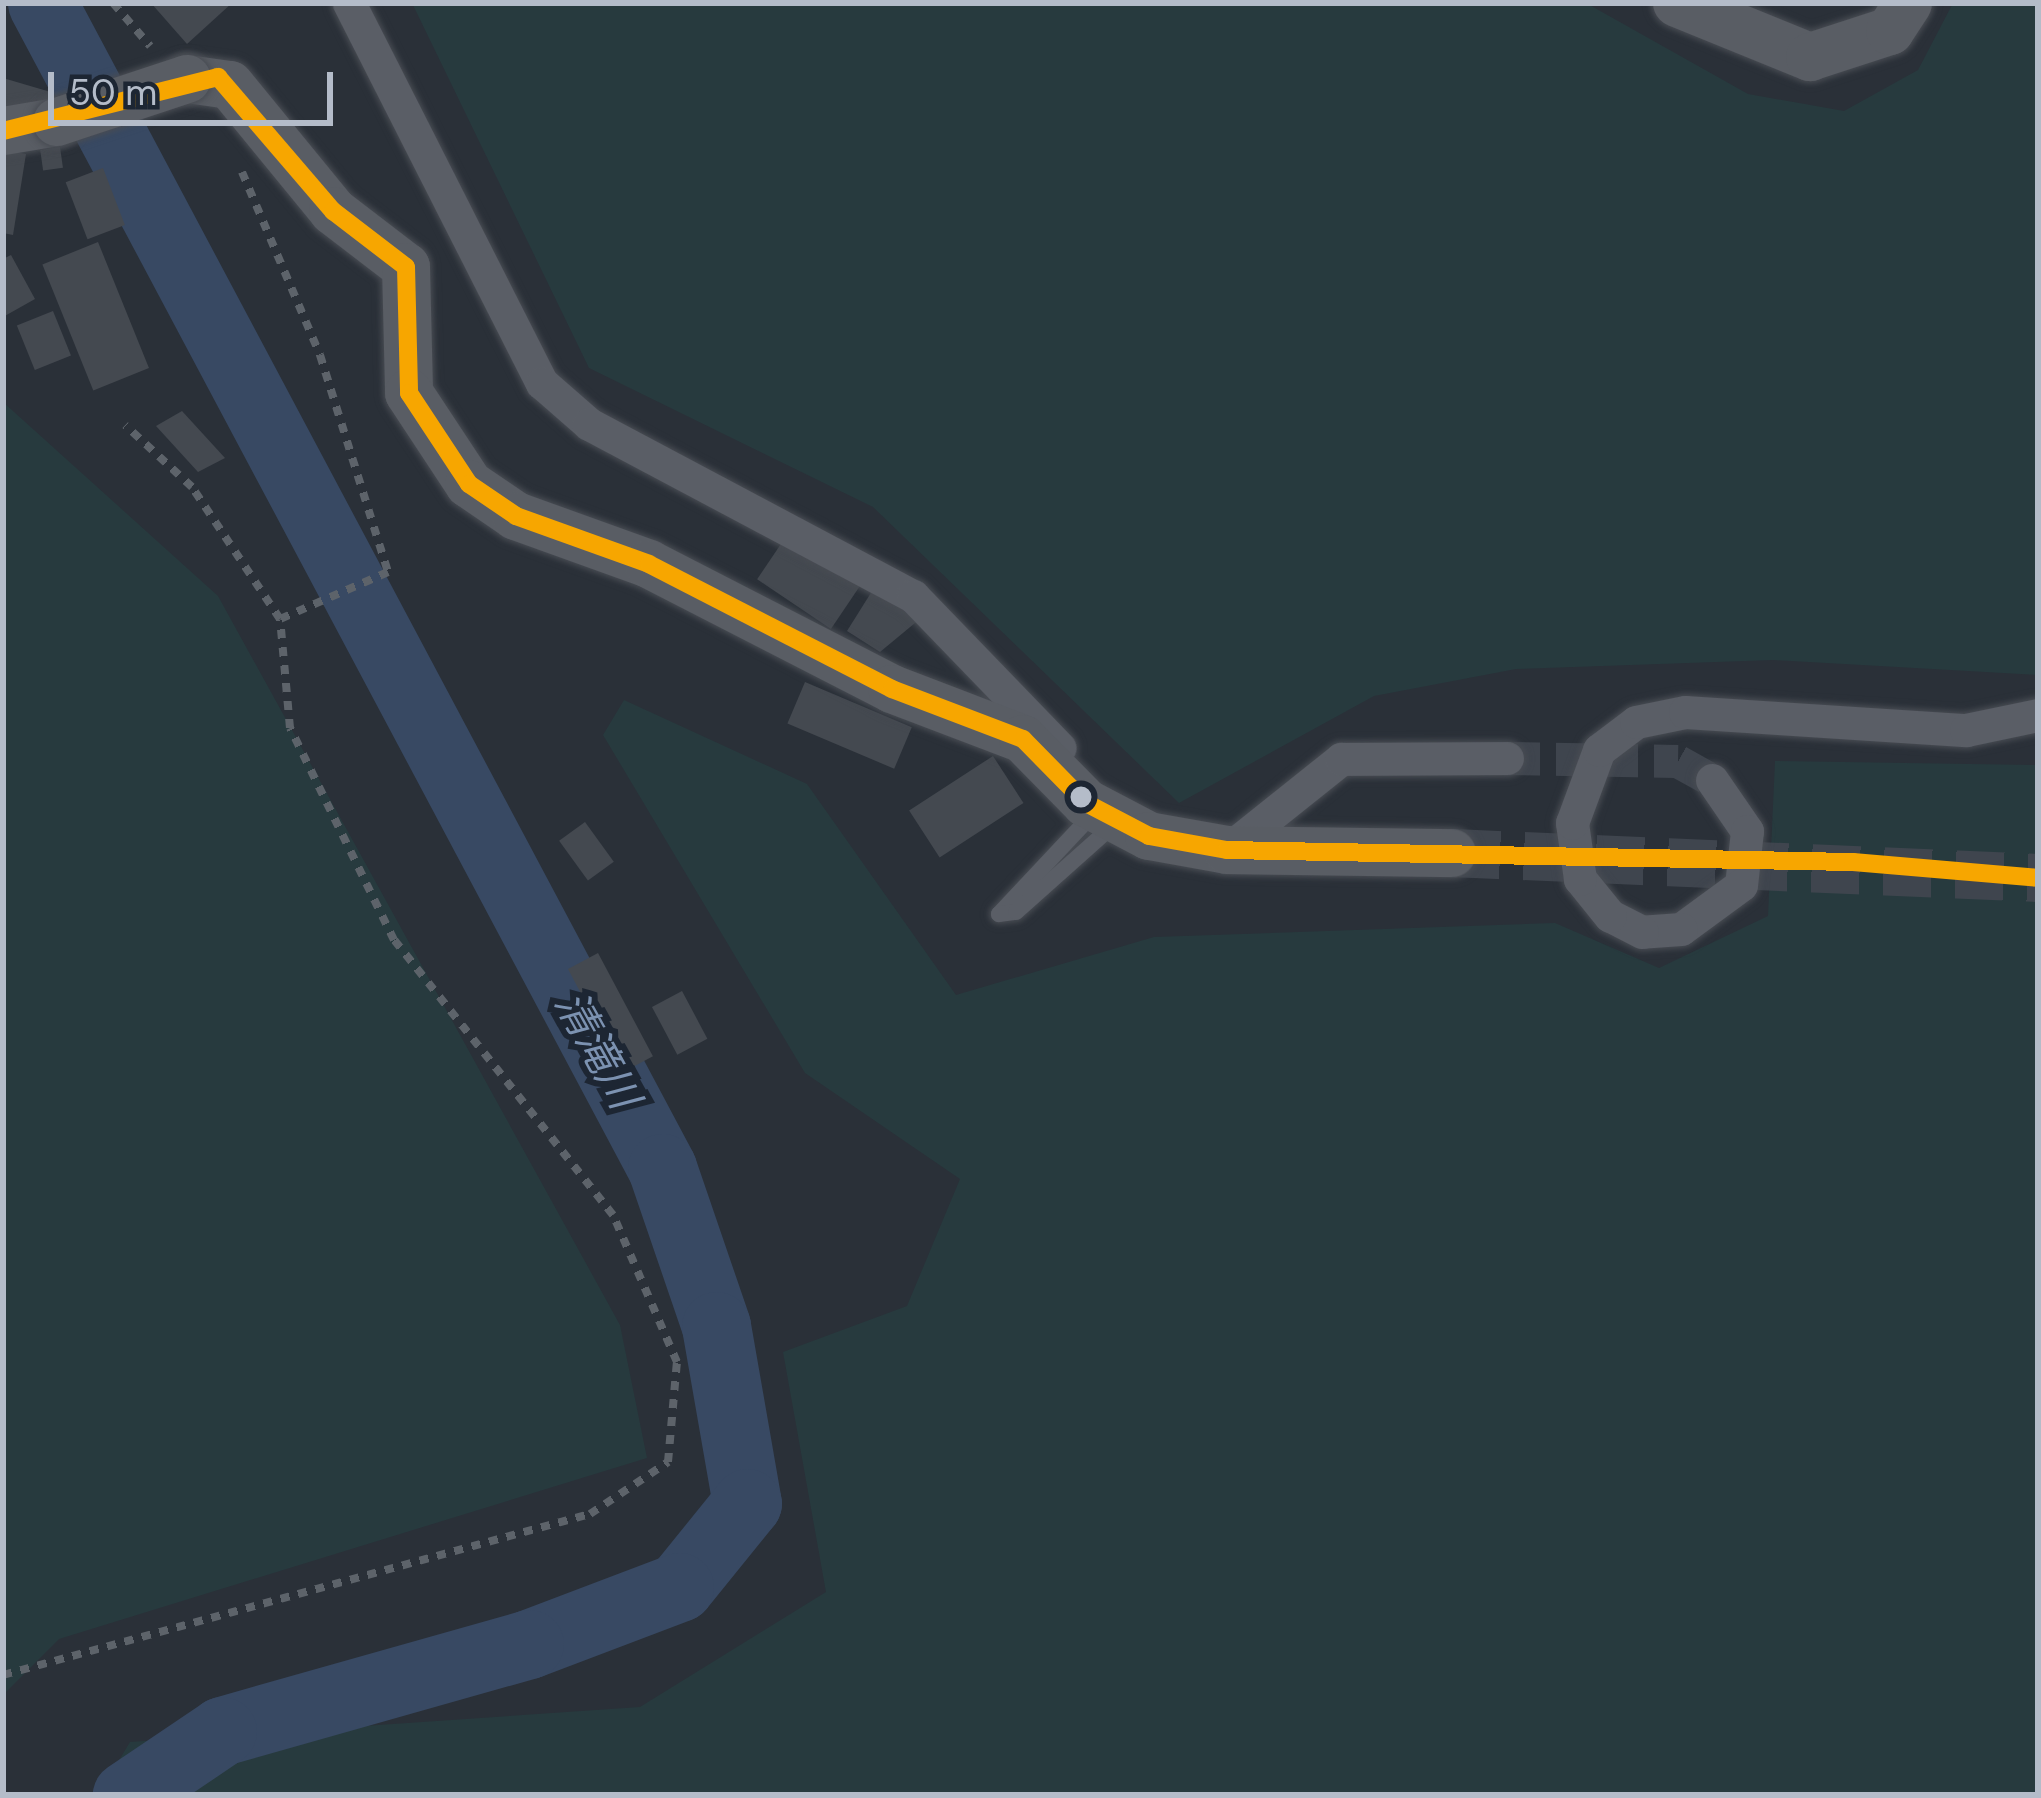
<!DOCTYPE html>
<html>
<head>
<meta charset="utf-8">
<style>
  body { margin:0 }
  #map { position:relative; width:2041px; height:1798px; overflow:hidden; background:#2a3038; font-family:"DM Sans","Noto Sans JP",sans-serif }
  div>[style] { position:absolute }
  .green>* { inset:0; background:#273a3e }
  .river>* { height:69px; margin:-34.5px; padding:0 34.5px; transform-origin:34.5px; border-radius:34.5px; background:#384963 }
  .building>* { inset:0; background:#444950; transform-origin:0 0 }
  .street-tunnel>* { height:33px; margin-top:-16.5px; transform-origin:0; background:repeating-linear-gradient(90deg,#3f454e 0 33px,transparent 0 49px) }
  .secondary-tunnel>* { height:48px; margin-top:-24px; transform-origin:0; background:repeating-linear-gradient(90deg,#3f454e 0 48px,transparent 0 72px) }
  .path>* { height:8px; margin-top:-4px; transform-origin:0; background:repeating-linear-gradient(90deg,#5d636a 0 9px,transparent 0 18px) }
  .roads { filter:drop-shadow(0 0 3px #484c53) drop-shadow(0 0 3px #484c53) }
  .lane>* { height:16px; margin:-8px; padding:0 8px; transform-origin:8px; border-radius:8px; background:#5a5e66 }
  .street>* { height:33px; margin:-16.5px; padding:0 16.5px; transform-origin:16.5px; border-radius:16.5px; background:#5a5e66 }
  .secondary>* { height:48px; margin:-24px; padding:0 24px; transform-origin:24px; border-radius:24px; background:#595d64 }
  .bridges { filter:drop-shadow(0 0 3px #484c53) drop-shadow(0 0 3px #484c53) }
  .secondary-bridge>* { height:48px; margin:-24px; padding:0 24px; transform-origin:24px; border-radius:24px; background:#595d64 }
  .bus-1>* { height:18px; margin:-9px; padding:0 9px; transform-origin:9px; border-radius:9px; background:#f7a600 }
  .dots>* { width:33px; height:33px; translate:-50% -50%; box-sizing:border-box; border:6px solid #1d2633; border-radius:50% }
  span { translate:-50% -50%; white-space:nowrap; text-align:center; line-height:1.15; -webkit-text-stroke:12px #1d2633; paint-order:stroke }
  .water-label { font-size:42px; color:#7c92b1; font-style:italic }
  .frame { position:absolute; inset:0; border:6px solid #b4bcc9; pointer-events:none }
  .scale { position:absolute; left:48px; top:72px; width:285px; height:54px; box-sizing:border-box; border:6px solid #b4bcc9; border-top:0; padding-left:15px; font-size:36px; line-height:42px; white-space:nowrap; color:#b4bcc9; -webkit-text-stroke:9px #1d2633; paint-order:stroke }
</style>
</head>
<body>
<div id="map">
  <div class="green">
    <i style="clip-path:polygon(412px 3px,1586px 3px,1748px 94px,1844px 111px,1918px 70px,1953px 3px,2038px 3px,2038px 675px,1773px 660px,1516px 669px,1374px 696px,1179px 803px,873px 507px,589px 368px)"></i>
    <i style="clip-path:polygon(3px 402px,218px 596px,620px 1325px,647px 1458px,59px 1639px,3px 1695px)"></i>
    <i style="clip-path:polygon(624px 700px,807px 784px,956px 995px,1154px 937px,1555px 923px,1659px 968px,1768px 916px,1775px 761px,2038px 765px,2038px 1795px,98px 1795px,130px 1742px,640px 1707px,826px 1592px,783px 1352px,907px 1306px,960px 1179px,805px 1073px,603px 735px)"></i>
  </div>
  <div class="river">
    <i style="left:42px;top:3px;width:1320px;rotate:61.98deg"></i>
    <i style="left:662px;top:1168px;width:167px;rotate:71.1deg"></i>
    <i style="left:716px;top:1326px;width:180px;rotate:80.1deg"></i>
    <i style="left:747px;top:1503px;width:108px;rotate:129deg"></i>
    <i style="left:679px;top:1587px;width:160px;rotate:159.2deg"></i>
    <i style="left:529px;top:1644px;width:319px;rotate:164.2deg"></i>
    <i style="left:222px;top:1731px;width:115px;rotate:146deg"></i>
  </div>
  <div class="building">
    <i style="clip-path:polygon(151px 3px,232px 3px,187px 44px)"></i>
    <i style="clip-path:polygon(3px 78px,54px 93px,47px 117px,3px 123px)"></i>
    <i style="left:60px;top:147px;width:21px;height:20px;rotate:82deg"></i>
    <i style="clip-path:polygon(3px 150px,26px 154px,13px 235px,3px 233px)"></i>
    <i style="left:103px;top:168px;width:61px;height:40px;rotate:69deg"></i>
    <i style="left:98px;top:242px;width:136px;height:60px;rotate:68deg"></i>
    <i style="clip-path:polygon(11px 255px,35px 299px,3px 317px,3px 259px)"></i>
    <i style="left:53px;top:311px;width:48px;height:39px;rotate:68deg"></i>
    <i style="clip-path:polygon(182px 411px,225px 458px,198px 472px,156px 426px)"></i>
    <i style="left:789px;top:532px;width:89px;height:57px;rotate:34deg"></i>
    <i style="clip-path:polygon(874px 588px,921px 618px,880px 652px,847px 631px)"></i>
    <i style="left:805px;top:682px;width:116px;height:45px;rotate:23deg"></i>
    <i style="left:993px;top:756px;width:56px;height:100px;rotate:57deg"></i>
    <i style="left:585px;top:822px;width:49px;height:32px;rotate:54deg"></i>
    <i style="left:598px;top:953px;width:117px;height:34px;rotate:62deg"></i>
    <i style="left:682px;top:991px;width:54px;height:34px;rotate:62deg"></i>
  </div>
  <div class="street-tunnel">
    <i style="left:1507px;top:758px;width:171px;rotate:1deg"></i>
    <i style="left:1678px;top:761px;width:39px;rotate:29deg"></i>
  </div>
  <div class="secondary-tunnel">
    <i style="left:1452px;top:853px;width:587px;rotate:2.44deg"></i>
  </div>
  <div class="path">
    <i style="left:113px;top:3px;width:57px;rotate:49.3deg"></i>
    <i style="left:242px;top:172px;width:199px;rotate:66.9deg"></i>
    <i style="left:320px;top:355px;width:227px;rotate:72.6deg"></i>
    <i style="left:388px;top:572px;width:118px;rotate:156.5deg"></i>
    <i style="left:3px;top:1675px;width:609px;rotate:-15.34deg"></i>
    <i style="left:590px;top:1514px;width:94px;rotate:-33.7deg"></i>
    <i style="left:668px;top:1462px;width:100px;rotate:-84.9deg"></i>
    <i style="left:677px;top:1362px;width:160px;rotate:-113.5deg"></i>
    <i style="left:613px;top:1215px;width:352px;rotate:-128.5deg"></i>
    <i style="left:394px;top:940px;width:236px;rotate:-116.1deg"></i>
    <i style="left:290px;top:728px;width:109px;rotate:-95.2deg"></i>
    <i style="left:280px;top:619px;width:159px;rotate:-123.7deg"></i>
    <i style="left:192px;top:487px;width:91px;rotate:-137.2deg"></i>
  </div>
  <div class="roads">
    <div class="lane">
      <i style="left:1092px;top:815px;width:136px;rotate:133.2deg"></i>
      <i style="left:999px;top:914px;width:17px;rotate:-7deg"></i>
      <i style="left:1016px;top:912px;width:134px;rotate:-41.7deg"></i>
    </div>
    <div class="street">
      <i style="left:349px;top:3px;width:426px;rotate:63.1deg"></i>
      <i style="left:542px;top:383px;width:62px;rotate:41.1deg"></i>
      <i style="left:589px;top:424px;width:367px;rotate:28deg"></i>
      <i style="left:913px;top:596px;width:211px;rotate:46deg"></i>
      <i style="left:1712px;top:780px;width:62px;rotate:55.5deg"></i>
      <i style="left:1747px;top:831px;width:54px;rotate:96.3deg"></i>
      <i style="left:1741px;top:885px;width:74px;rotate:143.7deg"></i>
      <i style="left:1681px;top:929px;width:39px;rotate:176deg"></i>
      <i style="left:1642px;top:932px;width:36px;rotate:-153deg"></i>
      <i style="left:1610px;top:916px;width:48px;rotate:-129deg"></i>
      <i style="left:1580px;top:879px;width:57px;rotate:-98.1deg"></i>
      <i style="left:1572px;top:823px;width:78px;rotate:-69.7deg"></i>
      <i style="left:1599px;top:750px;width:46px;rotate:-37.1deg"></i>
      <i style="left:1636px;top:722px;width:50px;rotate:-11.5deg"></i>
      <i style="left:1685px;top:712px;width:282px;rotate:3.7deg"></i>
      <i style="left:1966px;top:730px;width:74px;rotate:-11.8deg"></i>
      <i style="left:1227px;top:850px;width:146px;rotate:-38.6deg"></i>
      <i style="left:1341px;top:759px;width:166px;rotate:-0.3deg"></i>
    </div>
    <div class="secondary">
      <i style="left:1677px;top:3px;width:144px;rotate:22.1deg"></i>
      <i style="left:1810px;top:57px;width:84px;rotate:-18deg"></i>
      <i style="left:1890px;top:31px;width:33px;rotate:-57deg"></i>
      <i style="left:187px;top:79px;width:43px;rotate:7.9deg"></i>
      <i style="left:230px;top:85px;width:163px;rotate:50.7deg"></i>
      <i style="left:333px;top:211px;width:92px;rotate:37.5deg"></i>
      <i style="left:406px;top:267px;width:126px;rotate:88.6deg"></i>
      <i style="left:409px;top:393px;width:109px;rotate:56.6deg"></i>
      <i style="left:469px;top:484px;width:57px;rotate:34.2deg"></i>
      <i style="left:516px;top:516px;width:141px;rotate:19.8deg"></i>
      <i style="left:649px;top:564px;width:273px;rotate:27.2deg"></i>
      <i style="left:892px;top:689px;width:140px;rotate:20.9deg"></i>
      <i style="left:1023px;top:739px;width:90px;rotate:45.5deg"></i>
      <i style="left:1086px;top:803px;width:71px;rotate:27.6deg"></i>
      <i style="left:1149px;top:836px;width:79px;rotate:10.2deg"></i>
      <i style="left:1227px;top:850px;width:225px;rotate:0.8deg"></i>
      <i style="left:3px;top:131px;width:55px;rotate:-9.5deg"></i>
    </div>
  </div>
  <div class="bridges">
    <div class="secondary-bridge">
      <i style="left:57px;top:122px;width:137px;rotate:-18.3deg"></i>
    </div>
  </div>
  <div class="bus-1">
    <i style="left:3px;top:131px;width:222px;rotate:-14.1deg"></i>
    <i style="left:218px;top:77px;width:177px;rotate:49.4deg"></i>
    <i style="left:333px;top:211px;width:92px;rotate:37.5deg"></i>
    <i style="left:406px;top:267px;width:126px;rotate:88.6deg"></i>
    <i style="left:409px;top:393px;width:109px;rotate:56.6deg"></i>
    <i style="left:469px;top:484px;width:57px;rotate:34.2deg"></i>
    <i style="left:516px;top:516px;width:141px;rotate:19.8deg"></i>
    <i style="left:649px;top:564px;width:273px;rotate:27.2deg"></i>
    <i style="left:892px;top:689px;width:140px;rotate:20.9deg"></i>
    <i style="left:1023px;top:739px;width:90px;rotate:45.5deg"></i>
    <i style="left:1086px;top:803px;width:71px;rotate:27.6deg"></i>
    <i style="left:1149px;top:836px;width:79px;rotate:10.2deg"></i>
    <i style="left:1227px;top:850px;width:626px;rotate:1.1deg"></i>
    <i style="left:1853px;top:862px;width:186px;rotate:4.9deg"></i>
  </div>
  <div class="dots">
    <i style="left:1081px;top:797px;background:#b4bcc9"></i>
  </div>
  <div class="water-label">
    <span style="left:597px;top:1050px;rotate:61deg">清滝川</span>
  </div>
  <div class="frame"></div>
  <div class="scale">50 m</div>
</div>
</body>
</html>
